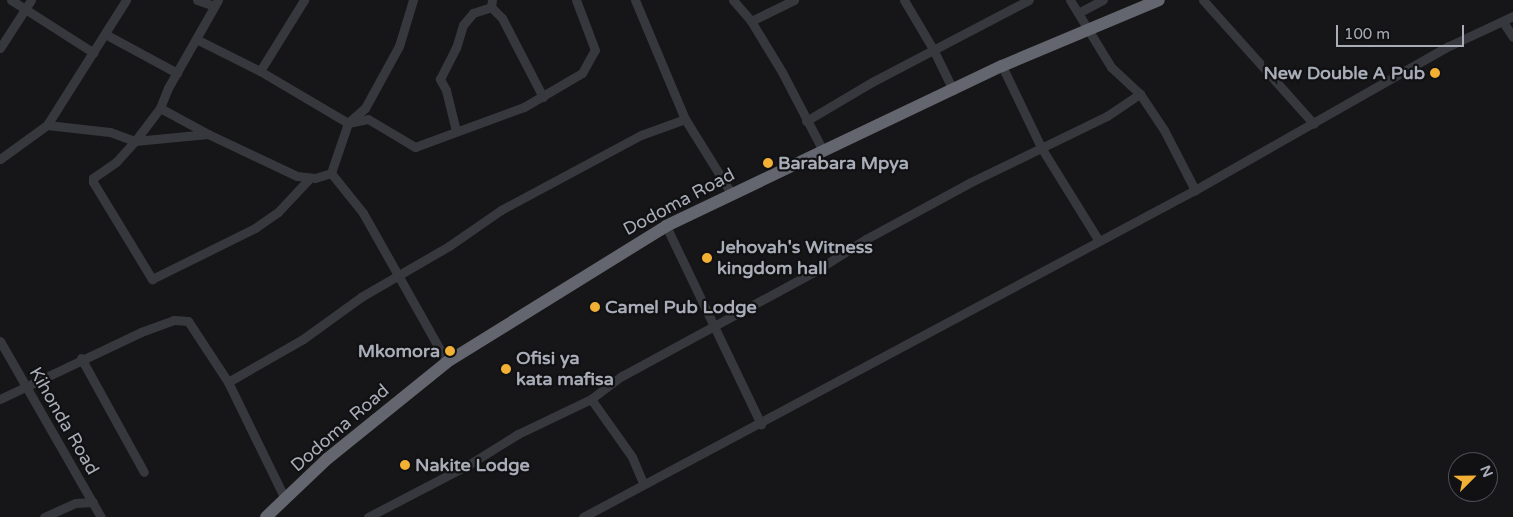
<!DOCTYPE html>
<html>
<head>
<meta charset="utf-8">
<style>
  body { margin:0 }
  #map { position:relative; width:1513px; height:517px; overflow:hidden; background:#161618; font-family:"Varela Round",sans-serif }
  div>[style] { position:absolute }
  .minor>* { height:9px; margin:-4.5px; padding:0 4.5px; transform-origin:4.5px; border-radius:4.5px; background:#37383d }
  .highway>* { height:12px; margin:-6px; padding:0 6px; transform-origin:6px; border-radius:6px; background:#63666e }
  .dots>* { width:14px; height:14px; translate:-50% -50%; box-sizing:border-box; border:2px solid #111113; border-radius:50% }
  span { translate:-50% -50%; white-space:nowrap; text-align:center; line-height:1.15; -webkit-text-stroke:4.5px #111113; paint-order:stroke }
  .poi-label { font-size:18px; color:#a8adb8; font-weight:700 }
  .right { translate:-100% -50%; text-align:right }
  .left { translate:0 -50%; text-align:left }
  .street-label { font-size:18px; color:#a8adb8 }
  .north { position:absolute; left:1448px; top:452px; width:50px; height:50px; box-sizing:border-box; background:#111113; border:1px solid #4d4f55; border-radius:50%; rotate:67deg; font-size:14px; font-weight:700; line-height:20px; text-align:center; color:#a8adb8 }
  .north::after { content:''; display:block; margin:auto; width:18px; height:22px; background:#f2b134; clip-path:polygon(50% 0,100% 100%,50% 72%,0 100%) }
  .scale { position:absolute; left:1336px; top:25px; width:128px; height:22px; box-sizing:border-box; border:2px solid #a8adb8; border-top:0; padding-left:6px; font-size:15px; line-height:18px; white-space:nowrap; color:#a8adb8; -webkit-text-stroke:4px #111113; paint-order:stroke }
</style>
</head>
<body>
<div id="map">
  <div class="minor">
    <i style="left:11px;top:0;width:98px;rotate:32.6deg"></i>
    <i style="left:197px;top:0;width:18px;rotate:19deg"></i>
    <i style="left:218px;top:0;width:101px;rotate:119.6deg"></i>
    <i style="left:168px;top:88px;width:22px;rotate:112deg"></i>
    <i style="left:160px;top:108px;width:41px;rotate:127.1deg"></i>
    <i style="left:135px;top:141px;width:28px;rotate:132deg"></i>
    <i style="left:116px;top:162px;width:28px;rotate:145deg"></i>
    <i style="left:93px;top:178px;width:4px;rotate:90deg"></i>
    <i style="left:93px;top:182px;width:114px;rotate:58.7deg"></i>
    <i style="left:152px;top:279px;width:115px;rotate:-26.3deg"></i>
    <i style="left:255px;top:228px;width:28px;rotate:-35deg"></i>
    <i style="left:278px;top:212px;width:45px;rotate:-46.8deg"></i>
    <i style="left:413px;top:0;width:48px;rotate:106.9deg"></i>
    <i style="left:399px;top:46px;width:71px;rotate:118.7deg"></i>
    <i style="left:365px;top:108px;width:23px;rotate:139deg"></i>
    <i style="left:348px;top:123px;width:53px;rotate:108.8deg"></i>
    <i style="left:331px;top:173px;width:51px;rotate:51.3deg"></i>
    <i style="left:363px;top:213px;width:171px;rotate:60.6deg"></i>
    <i style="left:635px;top:0;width:129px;rotate:67.2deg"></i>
    <i style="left:685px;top:119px;width:87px;rotate:58.1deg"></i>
    <i style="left:733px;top:0;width:28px;rotate:49deg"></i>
    <i style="left:751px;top:21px;width:60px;rotate:58.7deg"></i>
    <i style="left:782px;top:72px;width:87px;rotate:62.5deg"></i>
    <i style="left:904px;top:0;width:57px;rotate:59.4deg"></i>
    <i style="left:933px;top:49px;width:46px;rotate:64deg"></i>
    <i style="left:1070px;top:0;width:79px;rotate:58.5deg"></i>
    <i style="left:1111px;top:67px;width:40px;rotate:43deg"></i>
    <i style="left:1140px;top:94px;width:43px;rotate:56.3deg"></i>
    <i style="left:1164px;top:130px;width:68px;rotate:62.7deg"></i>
    <i style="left:1203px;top:0;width:166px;rotate:48.2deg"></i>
    <i style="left:491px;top:7px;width:16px;rotate:45deg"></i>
    <i style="left:502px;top:18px;width:89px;rotate:62.6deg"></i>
    <i style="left:1080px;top:12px;width:26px;rotate:-28deg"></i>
    <i style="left:751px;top:21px;width:48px;rotate:-26deg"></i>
    <i style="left:1503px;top:22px;width:18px;rotate:56deg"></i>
    <i style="left:105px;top:34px;width:82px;rotate:28.4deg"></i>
    <i style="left:198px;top:40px;width:69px;rotate:26.6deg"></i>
    <i style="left:260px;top:71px;width:102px;rotate:30.6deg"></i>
    <i style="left:348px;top:123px;width:20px;rotate:-11deg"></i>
    <i style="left:368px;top:119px;width:55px;rotate:30.8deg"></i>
    <i style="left:415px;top:147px;width:116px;rotate:-20.2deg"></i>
    <i style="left:524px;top:107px;width:67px;rotate:-30.4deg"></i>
    <i style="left:582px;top:73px;width:26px;rotate:-61deg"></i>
    <i style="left:595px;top:50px;width:53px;rotate:-110.8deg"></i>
    <i style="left:0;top:48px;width:57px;rotate:-57.1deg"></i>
    <i style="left:1002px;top:66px;width:92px;rotate:64.3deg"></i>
    <i style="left:1042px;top:149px;width:108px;rotate:58.2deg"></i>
    <i style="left:260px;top:71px;width:84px;rotate:-58.2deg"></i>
    <i style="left:160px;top:108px;width:55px;rotate:28.4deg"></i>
    <i style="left:806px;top:121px;width:77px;rotate:-30.6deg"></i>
    <i style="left:872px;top:82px;width:177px;rotate:-27.6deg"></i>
    <i style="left:47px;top:125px;width:63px;rotate:6.3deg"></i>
    <i style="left:110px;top:132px;width:27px;rotate:20deg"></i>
    <i style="left:135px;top:141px;width:73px;rotate:-5.5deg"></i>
    <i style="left:208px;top:134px;width:98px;rotate:25.3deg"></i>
    <i style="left:297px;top:176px;width:18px;rotate:6deg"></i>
    <i style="left:315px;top:178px;width:17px;rotate:-17deg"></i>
    <i style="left:456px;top:131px;width:42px;rotate:-103.7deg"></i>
    <i style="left:446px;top:90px;width:13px;rotate:-119deg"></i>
    <i style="left:440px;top:79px;width:35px;rotate:-63deg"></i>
    <i style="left:456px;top:48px;width:24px;rotate:-73deg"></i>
    <i style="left:463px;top:25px;width:16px;rotate:-50deg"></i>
    <i style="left:473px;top:13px;width:19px;rotate:-18deg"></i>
    <i style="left:491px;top:7px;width:7px;rotate:-82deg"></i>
    <i style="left:0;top:159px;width:58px;rotate:-35.9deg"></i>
    <i style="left:47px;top:125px;width:148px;rotate:-57.7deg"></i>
    <i style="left:666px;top:226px;width:220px;rotate:64.4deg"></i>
    <i style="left:0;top:341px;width:203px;rotate:60.2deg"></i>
    <i style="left:81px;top:358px;width:130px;rotate:61.1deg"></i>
    <i style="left:228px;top:382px;width:86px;rotate:-29.8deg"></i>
    <i style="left:303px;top:339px;width:72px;rotate:-35.9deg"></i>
    <i style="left:361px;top:297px;width:102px;rotate:-30.1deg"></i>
    <i style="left:449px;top:246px;width:63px;rotate:-34.7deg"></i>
    <i style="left:501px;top:210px;width:159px;rotate:-28.2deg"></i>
    <i style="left:641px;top:135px;width:47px;rotate:-20deg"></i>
    <i style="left:0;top:399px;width:156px;rotate:-25.4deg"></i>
    <i style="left:141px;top:332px;width:35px;rotate:-20deg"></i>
    <i style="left:174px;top:320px;width:14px;rotate:4deg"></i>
    <i style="left:188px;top:321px;width:73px;rotate:56.7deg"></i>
    <i style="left:228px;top:382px;width:130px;rotate:64deg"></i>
    <i style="left:591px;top:399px;width:71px;rotate:54.7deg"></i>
    <i style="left:632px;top:457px;width:28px;rotate:67deg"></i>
    <i style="left:44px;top:517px;width:34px;rotate:-24deg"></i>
    <i style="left:75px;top:503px;width:18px;rotate:-3deg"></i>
    <i style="left:368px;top:517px;width:113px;rotate:-27.5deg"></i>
    <i style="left:468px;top:465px;width:59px;rotate:-31.8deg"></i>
    <i style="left:518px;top:434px;width:81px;rotate:-25.6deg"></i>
    <i style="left:591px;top:399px;width:39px;rotate:-37deg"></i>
    <i style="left:622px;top:376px;width:216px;rotate:-28.5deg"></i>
    <i style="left:812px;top:273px;width:64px;rotate:-32.2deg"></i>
    <i style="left:866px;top:239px;width:119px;rotate:-28.5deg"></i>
    <i style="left:971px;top:182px;width:151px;rotate:-25.9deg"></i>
    <i style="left:1107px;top:116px;width:40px;rotate:-34deg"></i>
    <i style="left:583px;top:517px;width:694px;rotate:-28.12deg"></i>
    <i style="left:1195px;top:190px;width:292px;rotate:-29.6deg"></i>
    <i style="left:1449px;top:46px;width:71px;rotate:-25.1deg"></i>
  </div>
  <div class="highway">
    <i style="left:266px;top:517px;width:84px;rotate:-43.6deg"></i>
    <i style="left:327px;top:459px;width:154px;rotate:-38.9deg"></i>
    <i style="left:447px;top:362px;width:258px;rotate:-31.8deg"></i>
    <i style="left:666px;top:226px;width:372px;rotate:-25.5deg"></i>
    <i style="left:1002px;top:66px;width:170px;rotate:-22.8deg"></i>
  </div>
  <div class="dots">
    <i style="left:1435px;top:73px;background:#f2b134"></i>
    <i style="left:768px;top:163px;background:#f2b134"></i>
    <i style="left:707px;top:258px;background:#f2b134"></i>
    <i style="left:595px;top:307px;background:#f2b134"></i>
    <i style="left:450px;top:351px;background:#f2b134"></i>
    <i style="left:506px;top:369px;background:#f2b134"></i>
    <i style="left:405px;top:465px;background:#f2b134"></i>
  </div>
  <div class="poi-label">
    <span class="right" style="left:1425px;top:73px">New Double A Pub</span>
    <span class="left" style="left:778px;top:163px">Barabara Mpya</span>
    <span class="left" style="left:717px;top:258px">Jehovah's Witness<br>kingdom hall</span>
    <span class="left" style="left:605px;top:307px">Camel Pub Lodge</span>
    <span class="right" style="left:440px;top:351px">Mkomora</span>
    <span class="left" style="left:516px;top:369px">Ofisi ya<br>kata mafisa</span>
    <span class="left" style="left:415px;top:465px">Nakite Lodge</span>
  </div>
  <div class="street-label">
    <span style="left:679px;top:202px;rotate:-28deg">Dodoma Road</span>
    <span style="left:64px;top:421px;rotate:60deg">Kihonda Road</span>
    <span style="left:340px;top:428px;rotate:-41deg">Dodoma Road</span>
  </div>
  <div class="north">N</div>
  <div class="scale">100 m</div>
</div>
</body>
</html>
